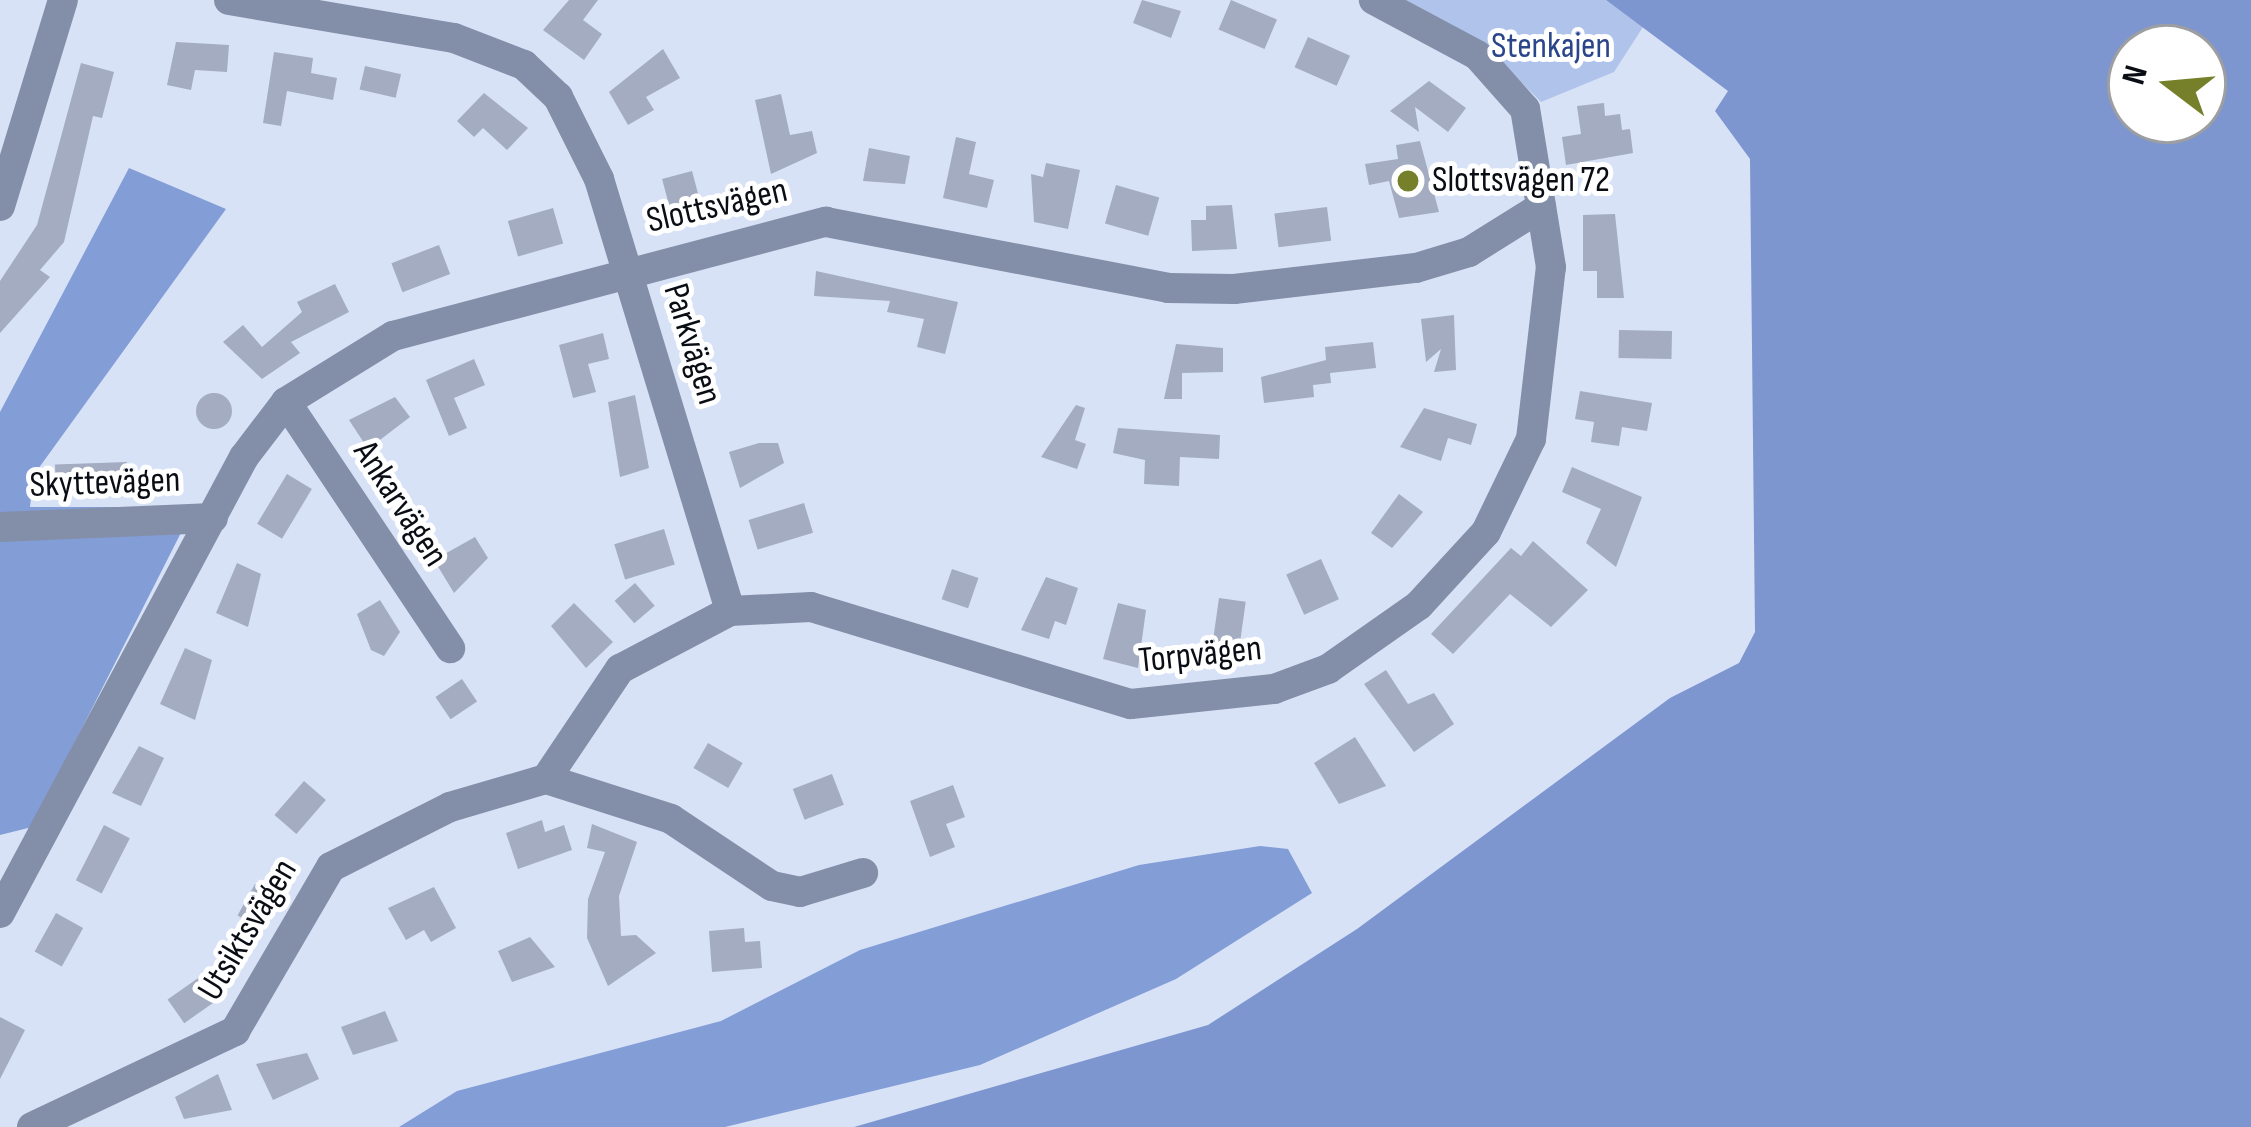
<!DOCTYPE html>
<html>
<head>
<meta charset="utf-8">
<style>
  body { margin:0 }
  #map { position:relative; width:2251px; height:1127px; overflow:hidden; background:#d8e2f7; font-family:"Sofia Sans Condensed",sans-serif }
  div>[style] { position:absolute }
  .green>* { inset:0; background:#b0c3eb }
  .forest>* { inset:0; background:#839dd6 }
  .water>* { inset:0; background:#7d96cf }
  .building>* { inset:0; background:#a3acc0; transform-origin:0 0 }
  .round { border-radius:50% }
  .minor>* { height:30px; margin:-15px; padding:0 15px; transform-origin:15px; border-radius:15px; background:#838fa8 }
  .dots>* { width:33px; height:33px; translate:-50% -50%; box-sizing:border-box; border:6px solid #fff; border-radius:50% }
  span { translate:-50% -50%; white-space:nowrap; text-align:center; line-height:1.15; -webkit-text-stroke:10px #fff; paint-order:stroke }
  .park-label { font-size:36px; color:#2a458a }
  .poi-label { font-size:36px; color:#0a0d14 }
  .left { translate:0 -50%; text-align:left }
  .street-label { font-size:36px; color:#0a0d14 }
  .north { position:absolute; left:2107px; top:24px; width:120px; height:120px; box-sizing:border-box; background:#fff; border:3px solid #9d9ea1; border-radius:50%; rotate:286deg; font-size:33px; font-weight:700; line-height:48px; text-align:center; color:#0a0d14 }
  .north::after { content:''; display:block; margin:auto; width:42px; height:54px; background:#76802b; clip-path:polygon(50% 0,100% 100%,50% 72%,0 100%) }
</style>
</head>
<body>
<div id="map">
  <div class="green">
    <i style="clip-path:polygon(1386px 0,1606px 0,1643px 27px,1614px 72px,1541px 102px,1506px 67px)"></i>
  </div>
  <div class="forest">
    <i style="clip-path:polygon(129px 168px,226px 209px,33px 476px,30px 507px,194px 507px,32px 827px,0 835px,0 412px)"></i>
    <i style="clip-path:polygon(1260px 846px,1288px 849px,1312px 893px,1176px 979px,980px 1065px,725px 1127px,399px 1127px,457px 1091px,721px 1021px,860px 950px,1139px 865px)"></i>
  </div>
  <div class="water">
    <i style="clip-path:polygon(evenodd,1606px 0,2251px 0,2251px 1127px,854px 1127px,1208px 1025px,1357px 929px,1670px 698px,1739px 663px,1755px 632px,1750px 159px,1715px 111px,1728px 91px,1606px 0,2131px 48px,2203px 48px,2203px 120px,2131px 120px,2131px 48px)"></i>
  </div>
  <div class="building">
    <i style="clip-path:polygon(569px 0,598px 0,583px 20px,602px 34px,584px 60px,543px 30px)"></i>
    <i style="clip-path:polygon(1142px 0,1181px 11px,1171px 38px,1133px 23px)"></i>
    <i style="left:1231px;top:0;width:50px;height:32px;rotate:23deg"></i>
    <i style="left:1308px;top:37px;width:46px;height:33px;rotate:24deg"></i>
    <i style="clip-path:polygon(176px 42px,229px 45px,227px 72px,195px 70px,191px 90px,167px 85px)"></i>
    <i style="clip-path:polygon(663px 49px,680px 78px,646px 97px,654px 110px,628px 125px,609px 92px)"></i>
    <i style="clip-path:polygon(274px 52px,313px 58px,311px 73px,337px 78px,333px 100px,287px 91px,281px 126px,263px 123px)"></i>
    <i style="clip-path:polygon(81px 63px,114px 72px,102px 118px,93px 116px,64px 242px,40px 270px,50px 277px,0 333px,0 281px,37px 225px)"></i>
    <i style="left:365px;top:66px;width:37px;height:24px;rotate:13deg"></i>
    <i style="clip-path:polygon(1429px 81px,1466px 108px,1448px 132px,1415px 107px,1419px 132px,1390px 111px)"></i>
    <i style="clip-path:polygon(484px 93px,528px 128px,507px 150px,483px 128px,474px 137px,457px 121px)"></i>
    <i style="clip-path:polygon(781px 94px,790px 135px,812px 131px,817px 153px,771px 174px,755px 100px)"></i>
    <i style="clip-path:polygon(1604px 103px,1605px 116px,1620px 114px,1622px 130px,1630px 129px,1633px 153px,1566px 165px,1562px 137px,1581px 134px,1577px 106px)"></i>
    <i style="clip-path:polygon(956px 137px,976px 142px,969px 174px,994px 180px,987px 208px,943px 198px)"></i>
    <i style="clip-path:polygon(1420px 141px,1439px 212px,1399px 218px,1389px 181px,1369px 185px,1365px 164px,1398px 159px,1396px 145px)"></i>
    <i style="clip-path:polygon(869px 148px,910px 156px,905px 184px,863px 181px)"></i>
    <i style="clip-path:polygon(1046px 163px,1080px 170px,1068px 229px,1034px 222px,1031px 174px,1043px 177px)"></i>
    <i style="left:692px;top:171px;width:38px;height:31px;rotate:75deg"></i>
    <i style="left:1116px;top:185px;width:45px;height:40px;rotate:16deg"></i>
    <i style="clip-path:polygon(1232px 205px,1237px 249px,1192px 251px,1191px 220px,1206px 220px,1206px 206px)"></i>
    <i style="left:1327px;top:207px;width:34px;height:53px;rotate:83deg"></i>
    <i style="left:553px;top:208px;width:37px;height:47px;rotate:74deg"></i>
    <i style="clip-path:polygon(1615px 214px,1624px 298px,1597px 298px,1597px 271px,1583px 271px,1583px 215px)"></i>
    <i style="left:439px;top:245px;width:31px;height:51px;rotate:69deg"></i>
    <i style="clip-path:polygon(816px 271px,958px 302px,945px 354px,917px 347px,924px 319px,887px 312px,890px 301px,814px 296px)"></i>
    <i style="clip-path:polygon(335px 284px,349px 312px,291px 342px,300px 353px,262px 379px,223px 342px,243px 325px,262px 347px,302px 312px,297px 302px)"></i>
    <i style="clip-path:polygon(1454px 315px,1456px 370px,1434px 372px,1441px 349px,1426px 362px,1421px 319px)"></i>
    <i style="left:1619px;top:330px;width:53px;height:28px;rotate:1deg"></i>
    <i style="clip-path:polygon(603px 333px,609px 359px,588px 364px,596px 392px,573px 398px,559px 345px)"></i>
    <i style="clip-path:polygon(1373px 342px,1376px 368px,1330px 373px,1331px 383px,1313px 385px,1314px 397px,1264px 403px,1261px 377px,1326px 360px,1325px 347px)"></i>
    <i style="clip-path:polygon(1176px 344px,1223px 348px,1223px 372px,1182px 373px,1182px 399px,1164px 399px)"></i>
    <i style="clip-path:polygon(474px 359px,485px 385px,454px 398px,467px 428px,449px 436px,426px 380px)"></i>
    <i style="clip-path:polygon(1580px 391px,1652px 403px,1647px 431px,1622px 427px,1619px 446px,1591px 442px,1594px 422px,1575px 419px)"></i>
    <i class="round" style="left:196px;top:393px;width:36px;height:36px"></i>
    <i style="clip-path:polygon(635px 395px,649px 468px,620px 477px,608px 402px)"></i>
    <i style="clip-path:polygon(395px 397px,410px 417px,368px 449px,349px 420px)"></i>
    <i style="clip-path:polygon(1076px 405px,1085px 408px,1075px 440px,1086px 444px,1077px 469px,1041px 457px)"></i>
    <i style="clip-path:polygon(1424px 408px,1477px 424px,1471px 445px,1448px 438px,1441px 461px,1400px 447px)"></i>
    <i style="clip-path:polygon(1118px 428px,1220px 435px,1219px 459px,1180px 457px,1179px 486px,1144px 484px,1145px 460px,1113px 453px)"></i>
    <i style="clip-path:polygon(759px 443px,778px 443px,784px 463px,740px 488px,729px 452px)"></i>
    <i style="left:127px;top:462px;width:29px;height:72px;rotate:88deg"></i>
    <i style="clip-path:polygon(1572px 467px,1642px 497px,1616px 567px,1586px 543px,1601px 509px,1562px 492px)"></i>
    <i style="left:287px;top:474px;width:29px;height:58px;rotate:31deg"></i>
    <i style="clip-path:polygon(1399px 494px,1423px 512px,1392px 548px,1371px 533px)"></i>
    <i style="left:804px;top:503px;width:31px;height:58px;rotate:73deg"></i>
    <i style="left:664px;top:529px;width:37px;height:52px;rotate:73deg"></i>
    <i style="clip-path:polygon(475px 537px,488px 558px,454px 593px,434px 560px)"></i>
    <i style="clip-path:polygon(1533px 541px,1588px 590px,1551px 627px,1510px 594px,1453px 654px,1431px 634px,1511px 548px,1521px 556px)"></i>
    <i style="left:1321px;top:559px;width:44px;height:38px;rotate:66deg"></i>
    <i style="clip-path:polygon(237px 563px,261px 574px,248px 627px,216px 613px)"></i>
    <i style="left:952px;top:569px;width:28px;height:32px;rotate:19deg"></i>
    <i style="clip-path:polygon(1046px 577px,1078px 588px,1066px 625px,1055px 621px,1049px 639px,1021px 630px)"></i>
    <i style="left:635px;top:583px;width:30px;height:27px;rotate:49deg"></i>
    <i style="left:1219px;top:598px;width:27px;height:50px;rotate:8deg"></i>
    <i style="clip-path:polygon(380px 600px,400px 632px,384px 656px,371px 650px,357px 614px)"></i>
    <i style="clip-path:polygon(574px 603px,613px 642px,586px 668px,551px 626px)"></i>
    <i style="clip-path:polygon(1118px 603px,1146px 610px,1138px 668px,1103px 659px)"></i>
    <i style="clip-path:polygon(185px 648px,212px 660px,195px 720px,160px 704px)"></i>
    <i style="clip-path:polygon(1386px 670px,1408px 704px,1434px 693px,1454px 724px,1414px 752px,1364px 684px)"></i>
    <i style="left:462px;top:679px;width:27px;height:32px;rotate:56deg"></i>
    <i style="clip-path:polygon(1355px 737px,1386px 786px,1339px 804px,1314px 763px)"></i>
    <i style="left:708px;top:743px;width:40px;height:29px;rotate:30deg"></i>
    <i style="clip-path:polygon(139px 746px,164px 758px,141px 806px,112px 793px)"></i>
    <i style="left:832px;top:774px;width:33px;height:42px;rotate:69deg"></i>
    <i style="left:304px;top:781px;width:29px;height:45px;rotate:41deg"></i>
    <i style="clip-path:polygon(953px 785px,965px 817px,946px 824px,955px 847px,930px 857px,910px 801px)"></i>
    <i style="clip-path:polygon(542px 820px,545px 832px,564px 825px,572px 850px,518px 869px,506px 833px)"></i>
    <i style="clip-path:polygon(592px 824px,637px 842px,619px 896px,621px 936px,636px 935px,656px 953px,608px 986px,587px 938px,588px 899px,605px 852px,587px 848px)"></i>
    <i style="left:104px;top:825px;width:29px;height:62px;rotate:27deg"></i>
    <i style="left:255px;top:884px;width:29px;height:36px;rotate:29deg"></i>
    <i style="clip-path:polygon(434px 887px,456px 928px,431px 942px,424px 930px,406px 940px,388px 908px)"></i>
    <i style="left:56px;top:913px;width:31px;height:44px;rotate:29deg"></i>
    <i style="clip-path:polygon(744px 928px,745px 942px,760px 941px,762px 968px,712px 972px,709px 931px)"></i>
    <i style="clip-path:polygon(530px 937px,555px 967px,512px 982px,498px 951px)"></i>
    <i style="left:211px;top:969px;width:29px;height:53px;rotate:55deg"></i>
    <i style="clip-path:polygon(385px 1011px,398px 1041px,353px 1055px,341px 1027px)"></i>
    <i style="clip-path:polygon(0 1017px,25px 1030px,0 1079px)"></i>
    <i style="clip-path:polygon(307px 1053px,319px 1079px,273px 1100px,256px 1064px)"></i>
    <i style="clip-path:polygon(218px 1074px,232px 1110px,184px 1119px,175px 1097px)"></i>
  </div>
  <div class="minor">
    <i style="left:229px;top:0;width:228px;rotate:9.6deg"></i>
    <i style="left:454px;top:38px;width:75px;rotate:21.1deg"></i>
    <i style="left:524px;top:65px;width:47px;rotate:43.3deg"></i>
    <i style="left:558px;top:97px;width:92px;rotate:63.4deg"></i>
    <i style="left:599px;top:179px;width:451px;rotate:73.1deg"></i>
    <i style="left:0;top:206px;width:215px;rotate:-73deg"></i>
    <i style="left:286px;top:402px;width:296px;rotate:56.3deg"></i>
    <i style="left:0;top:527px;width:213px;rotate:-2.4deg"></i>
    <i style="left:546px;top:779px;width:133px;rotate:-56.1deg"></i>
    <i style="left:620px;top:669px;width:124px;rotate:-27.8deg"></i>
    <i style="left:730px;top:611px;width:81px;rotate:-2.8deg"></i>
    <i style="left:811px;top:607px;width:334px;rotate:16.9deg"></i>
    <i style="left:1131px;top:704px;width:144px;rotate:-6deg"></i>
    <i style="left:1274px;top:689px;width:58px;rotate:-20.3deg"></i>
    <i style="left:1328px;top:669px;width:111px;rotate:-35.1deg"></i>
    <i style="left:1419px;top:605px;width:99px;rotate:-47.5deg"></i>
    <i style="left:1486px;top:532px;width:103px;rotate:-64.2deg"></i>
    <i style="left:1531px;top:439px;width:173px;rotate:-83.4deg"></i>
    <i style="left:1551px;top:267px;width:160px;rotate:-99.3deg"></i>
    <i style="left:1525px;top:109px;width:72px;rotate:-131.6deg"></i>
    <i style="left:1477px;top:55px;width:117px;rotate:-151.9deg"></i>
    <i style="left:0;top:913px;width:517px;rotate:-61.85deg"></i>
    <i style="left:244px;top:457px;width:69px;rotate:-52.6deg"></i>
    <i style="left:286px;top:402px;width:126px;rotate:-31.7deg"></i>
    <i style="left:393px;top:336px;width:448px;rotate:-14.8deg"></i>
    <i style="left:826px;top:222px;width:348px;rotate:10.9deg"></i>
    <i style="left:1168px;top:288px;width:66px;rotate:0.9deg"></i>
    <i style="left:1234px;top:289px;width:183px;rotate:-6.6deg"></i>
    <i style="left:1416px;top:268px;width:55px;rotate:-16.8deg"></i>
    <i style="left:1469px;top:252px;width:85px;rotate:-32deg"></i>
    <i style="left:32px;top:1127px;width:225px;rotate:-25.3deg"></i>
    <i style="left:235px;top:1031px;width:190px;rotate:-59.7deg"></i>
    <i style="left:331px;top:867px;width:133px;rotate:-26.8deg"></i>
    <i style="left:450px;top:807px;width:100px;rotate:-16.3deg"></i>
    <i style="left:546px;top:779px;width:131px;rotate:17.7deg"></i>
    <i style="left:671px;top:819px;width:121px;rotate:33.6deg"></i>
    <i style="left:772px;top:886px;width:29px;rotate:12deg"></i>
    <i style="left:800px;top:892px;width:66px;rotate:-16.8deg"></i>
  </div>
  <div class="dots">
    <i style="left:1408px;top:181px;background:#76802b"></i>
  </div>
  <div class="park-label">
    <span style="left:1551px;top:47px">Stenkajen</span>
  </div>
  <div class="poi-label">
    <span class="left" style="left:1432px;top:181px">Slottsvägen 72</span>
  </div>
  <div class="street-label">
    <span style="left:717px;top:206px;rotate:-13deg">Slottsvägen</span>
    <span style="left:692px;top:344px;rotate:73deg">Parkvägen</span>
    <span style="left:105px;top:483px;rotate:-2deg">Skyttevägen</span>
    <span style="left:400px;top:504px;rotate:57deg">Ankarvägen</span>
    <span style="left:1200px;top:655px;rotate:-6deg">Torpvägen</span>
    <span style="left:248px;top:930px;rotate:-59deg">Utsiktsvägen</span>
  </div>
  <div class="north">N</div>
</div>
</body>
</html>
